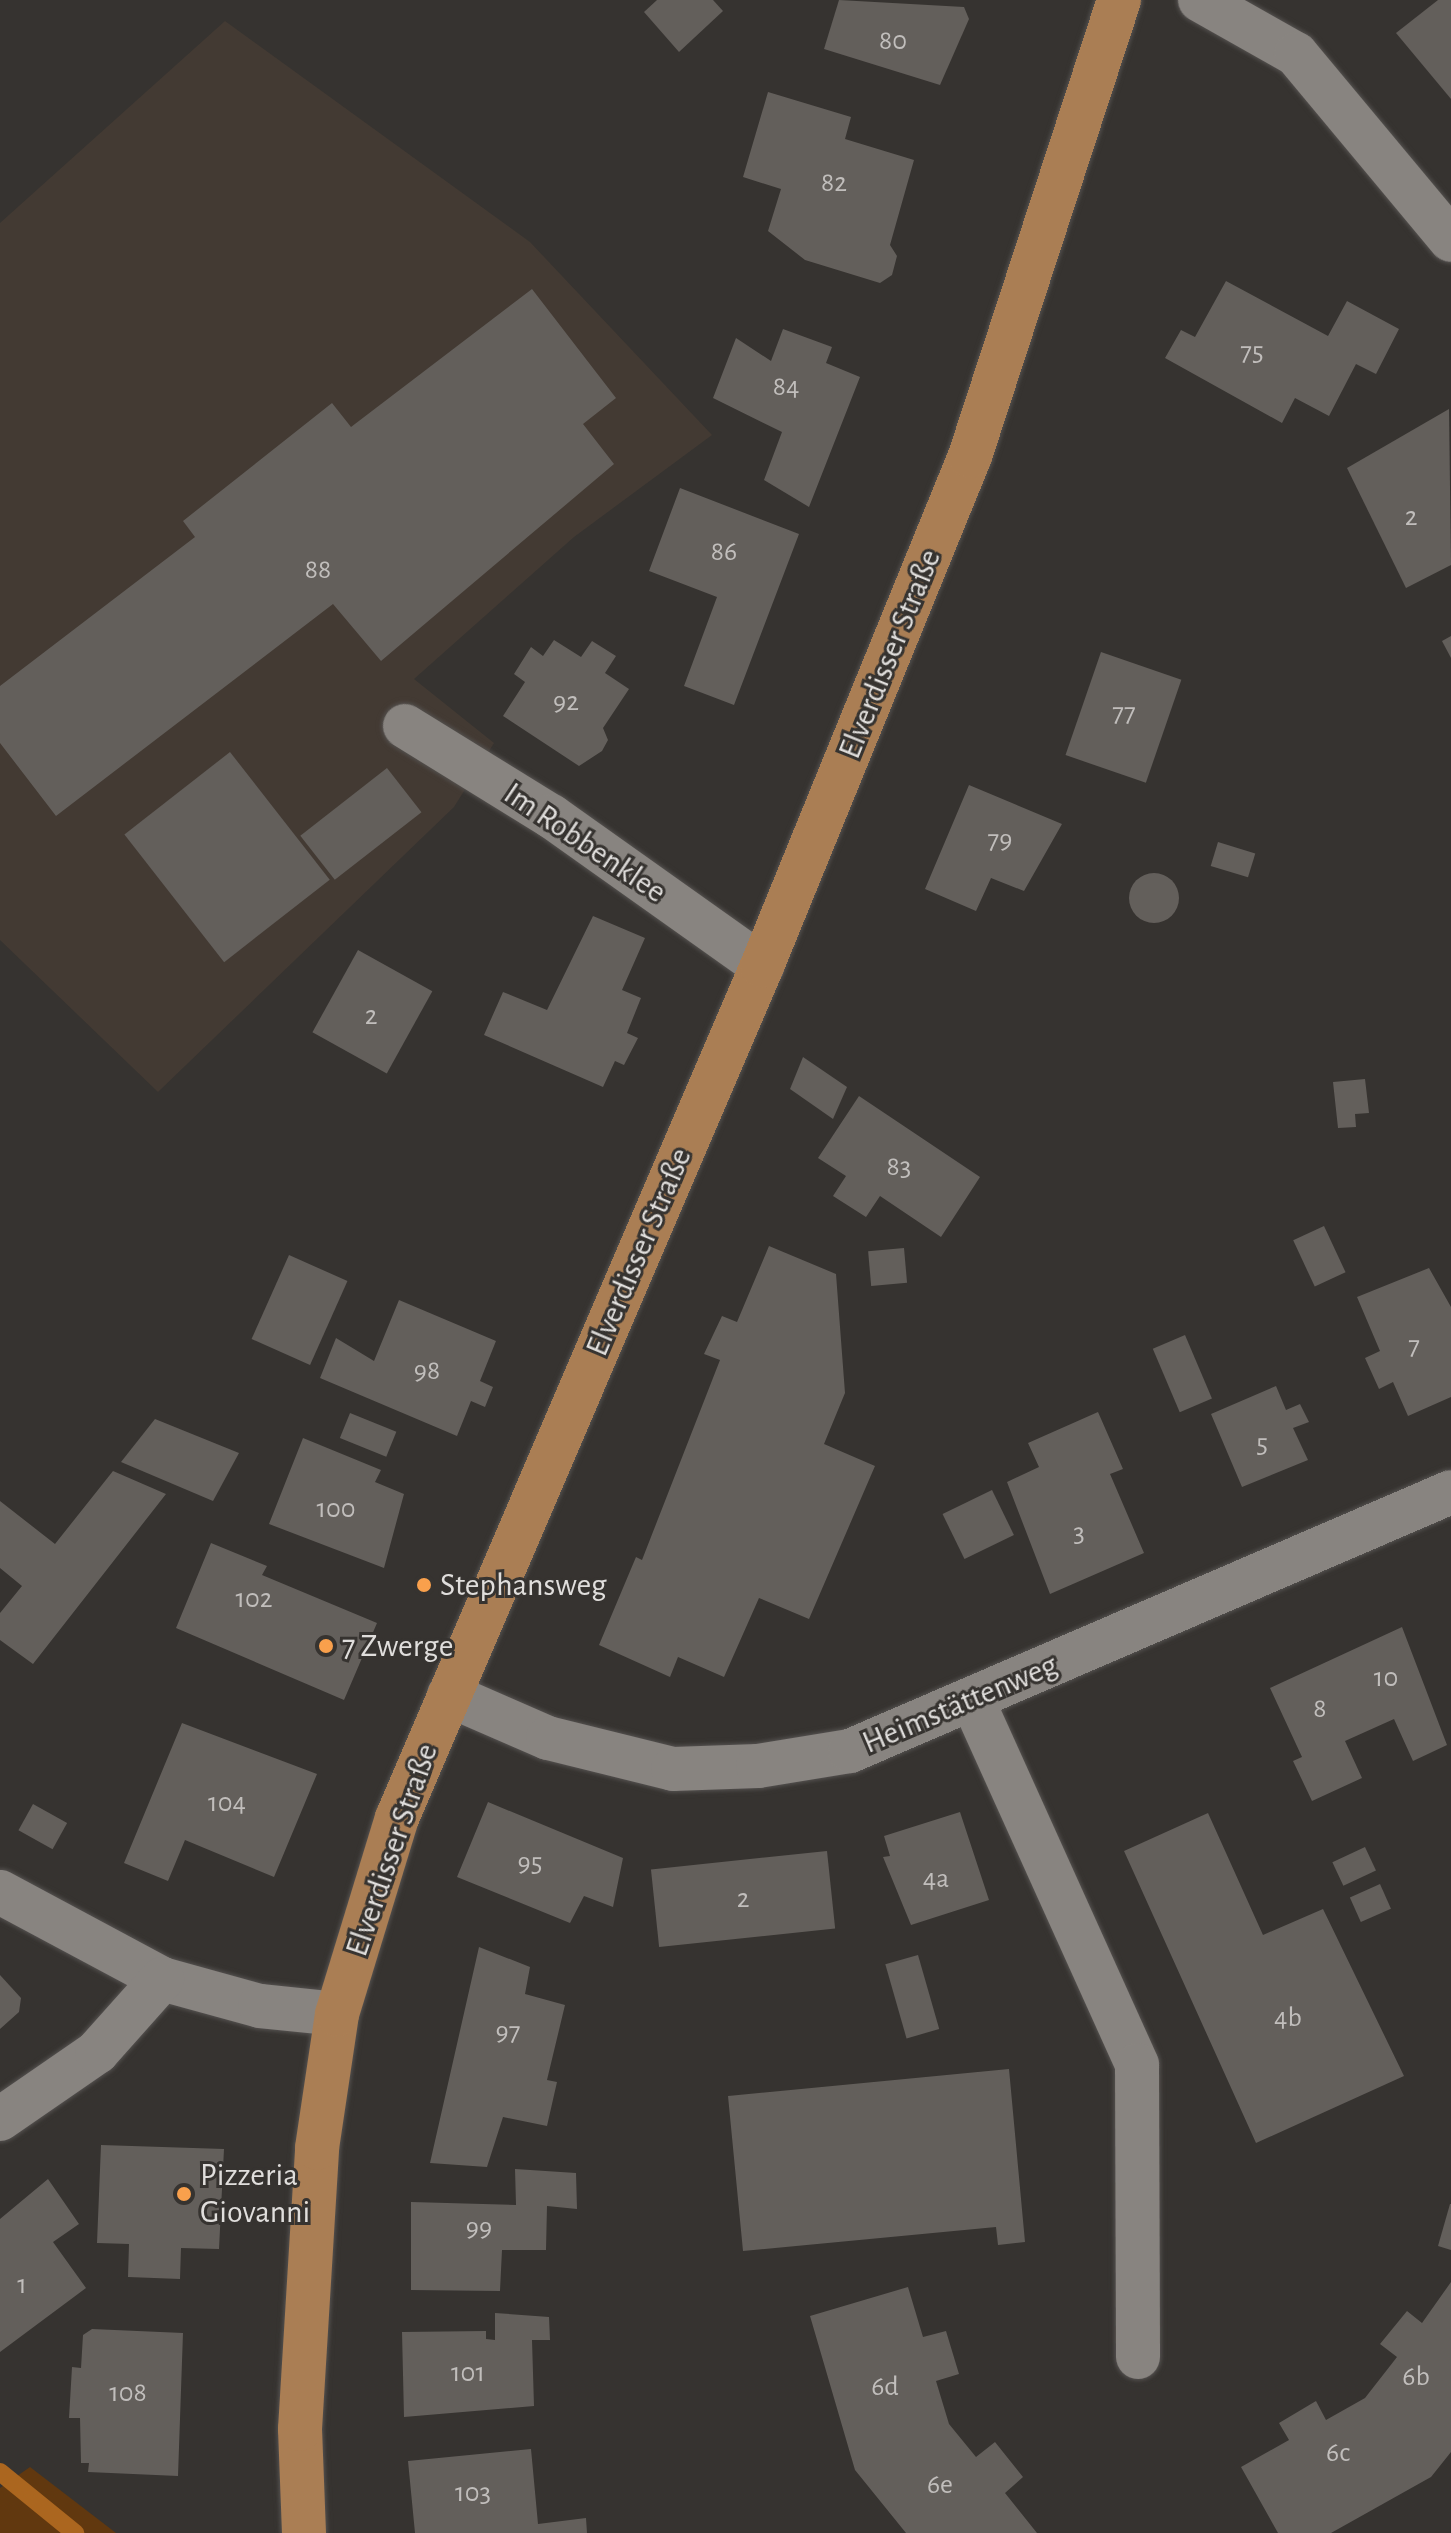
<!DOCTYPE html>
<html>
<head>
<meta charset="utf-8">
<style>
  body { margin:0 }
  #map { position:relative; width:1451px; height:2533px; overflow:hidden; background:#363330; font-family:"Alegreya Sans",sans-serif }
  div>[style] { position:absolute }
  .built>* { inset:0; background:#433a33 }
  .green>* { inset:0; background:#61380f }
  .stream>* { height:18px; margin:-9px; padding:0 9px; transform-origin:9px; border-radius:9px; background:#ab661f }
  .building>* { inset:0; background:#635f5b; transform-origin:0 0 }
  .round { border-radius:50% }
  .roads { filter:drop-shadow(0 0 2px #54514f) drop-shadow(0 0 2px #54514f) }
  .minor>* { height:44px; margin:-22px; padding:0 22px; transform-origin:22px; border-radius:22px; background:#888480 }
  .major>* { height:44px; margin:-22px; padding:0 22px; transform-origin:22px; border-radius:22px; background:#aa7e54 }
  .dots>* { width:22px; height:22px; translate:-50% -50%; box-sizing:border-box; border:4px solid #363330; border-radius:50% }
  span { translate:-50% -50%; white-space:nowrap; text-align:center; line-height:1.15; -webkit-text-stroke:6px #363330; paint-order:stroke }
  .number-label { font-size:28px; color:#c1bebc }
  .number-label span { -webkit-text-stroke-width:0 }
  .street-label { font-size:32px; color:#e0dedc }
  .poi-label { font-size:32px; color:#e0dedc }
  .left { translate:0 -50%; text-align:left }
</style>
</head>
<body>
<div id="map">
  <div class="built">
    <i style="clip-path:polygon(225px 21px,530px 242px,712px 435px,574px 537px,414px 679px,494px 743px,454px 807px,158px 1092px,0 940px,0 223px)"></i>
  </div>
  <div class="green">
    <i style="clip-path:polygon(30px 2467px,116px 2533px,0 2533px,0 2488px)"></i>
  </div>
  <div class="stream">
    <i style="left:0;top:2472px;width:97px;rotate:39.1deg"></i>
  </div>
  <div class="building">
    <i style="clip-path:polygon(657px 0,713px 0,723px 11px,679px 52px,644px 12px)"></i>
    <i style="clip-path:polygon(839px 0,964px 7px,969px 19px,940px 85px,824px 49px)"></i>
    <i style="clip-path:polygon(1438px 0,1451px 0,1451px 99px,1396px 33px)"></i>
    <i style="clip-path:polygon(768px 92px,851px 117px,845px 139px,914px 160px,890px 245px,897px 256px,892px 275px,880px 283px,805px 260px,768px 231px,781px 189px,743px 177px)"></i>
    <i style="clip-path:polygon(1226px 281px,1328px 336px,1347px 301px,1399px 329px,1376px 374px,1356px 364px,1329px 416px,1295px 398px,1282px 423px,1165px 358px,1181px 330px,1195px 337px)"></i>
    <i style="clip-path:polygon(532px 289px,616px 398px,583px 424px,614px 464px,381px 661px,333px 604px,56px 816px,0 743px,0 686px,195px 537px,183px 521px,332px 403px,351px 427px)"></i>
    <i style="clip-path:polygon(783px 329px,832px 347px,826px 363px,860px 377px,809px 507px,764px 480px,782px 432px,713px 398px,736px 338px,771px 361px)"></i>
    <i style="clip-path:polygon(1449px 409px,1451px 565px,1406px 588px,1347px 468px)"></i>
    <i style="clip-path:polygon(680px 488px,799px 534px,734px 705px,684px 686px,717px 597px,649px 571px)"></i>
    <i style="clip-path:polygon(1451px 636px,1451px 658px,1442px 641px)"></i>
    <i style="clip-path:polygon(554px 640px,581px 657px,592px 641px,616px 656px,605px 673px,629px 689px,603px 728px,608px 740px,602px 751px,579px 766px,503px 716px,525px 682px,514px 674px,531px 647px,543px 656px)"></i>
    <i style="left:1101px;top:652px;width:85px;height:109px;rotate:19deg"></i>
    <i style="left:230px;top:752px;width:162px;height:134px;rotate:52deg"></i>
    <i style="left:387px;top:768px;width:56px;height:110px;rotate:52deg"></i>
    <i style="clip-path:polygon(969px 785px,1062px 824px,1024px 891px,991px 878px,976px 911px,925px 889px)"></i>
    <i style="left:1218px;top:842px;width:39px;height:25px;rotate:17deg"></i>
    <i class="round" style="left:1129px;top:873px;width:50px;height:50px"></i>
    <i style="clip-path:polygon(593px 916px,645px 938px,622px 990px,641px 998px,627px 1033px,638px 1038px,624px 1065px,615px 1061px,603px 1087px,484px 1035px,503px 992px,547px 1010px)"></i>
    <i style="left:358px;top:950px;width:85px;height:94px;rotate:29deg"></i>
    <i style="clip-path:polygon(803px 1057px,847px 1087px,833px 1119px,790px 1089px)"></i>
    <i style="clip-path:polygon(1365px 1079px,1369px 1113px,1355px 1114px,1356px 1127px,1338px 1128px,1333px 1082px)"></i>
    <i style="clip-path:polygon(859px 1096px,980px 1177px,941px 1237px,880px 1196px,866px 1217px,833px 1196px,846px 1176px,818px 1158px)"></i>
    <i style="left:1324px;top:1226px;width:51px;height:34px;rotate:65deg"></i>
    <i style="clip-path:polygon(769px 1246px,836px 1274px,845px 1393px,824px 1444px,875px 1466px,809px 1619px,759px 1598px,724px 1677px,678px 1657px,670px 1677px,599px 1645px,636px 1557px,642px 1560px,720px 1360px,704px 1354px,722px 1316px,737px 1322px)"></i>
    <i style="left:904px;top:1248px;width:35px;height:36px;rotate:85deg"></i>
    <i style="left:289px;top:1255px;width:64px;height:92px;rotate:24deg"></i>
    <i style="clip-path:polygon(1429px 1268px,1451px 1307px,1451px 1397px,1408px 1416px,1393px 1382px,1379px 1389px,1365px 1358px,1380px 1351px,1357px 1297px)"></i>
    <i style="clip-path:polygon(399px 1300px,496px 1341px,480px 1381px,493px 1387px,485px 1407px,471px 1401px,457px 1436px,320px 1378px,336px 1338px,374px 1361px)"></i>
    <i style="left:1185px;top:1335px;width:69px;height:35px;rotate:67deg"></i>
    <i style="clip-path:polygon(1276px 1386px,1286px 1410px,1300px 1404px,1309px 1422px,1293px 1428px,1308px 1460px,1242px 1487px,1211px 1414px)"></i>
    <i style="clip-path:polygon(1098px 1412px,1123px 1469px,1110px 1474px,1144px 1553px,1050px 1594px,1007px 1482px,1039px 1467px,1028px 1443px)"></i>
    <i style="left:350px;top:1413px;width:50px;height:27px;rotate:22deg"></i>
    <i style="clip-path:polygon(155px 1419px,239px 1453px,213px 1501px,121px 1462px)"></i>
    <i style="clip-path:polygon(303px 1438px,381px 1470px,375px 1482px,404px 1494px,384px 1568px,269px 1524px)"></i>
    <i style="clip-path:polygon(113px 1471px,166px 1494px,33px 1664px,0 1640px,0 1613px,22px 1586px,0 1568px,0 1501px,55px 1544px)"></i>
    <i style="left:992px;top:1490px;width:50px;height:55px;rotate:64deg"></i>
    <i style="clip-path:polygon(211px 1543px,267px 1566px,262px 1575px,377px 1623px,344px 1700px,176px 1628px)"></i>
    <i style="clip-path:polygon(1402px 1627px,1447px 1745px,1413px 1761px,1394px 1719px,1345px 1741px,1362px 1778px,1312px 1801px,1293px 1761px,1302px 1757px,1270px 1688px)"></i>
    <i style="clip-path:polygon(182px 1723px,317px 1774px,274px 1877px,185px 1840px,168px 1881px,124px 1863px)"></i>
    <i style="clip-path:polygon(488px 1802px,623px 1858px,613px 1907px,584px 1896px,570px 1923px,457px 1877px)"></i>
    <i style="left:33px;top:1804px;width:39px;height:30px;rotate:29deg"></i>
    <i style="clip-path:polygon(960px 1812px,989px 1900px,911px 1925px,883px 1857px,890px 1856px,884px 1836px)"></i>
    <i style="clip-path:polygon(1208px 1813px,1263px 1935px,1323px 1909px,1404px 2076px,1256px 2143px,1124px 1851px)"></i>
    <i style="left:1365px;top:1847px;width:26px;height:36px;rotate:65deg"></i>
    <i style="left:827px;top:1851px;width:78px;height:177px;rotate:84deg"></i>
    <i style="left:1380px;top:1884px;width:27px;height:33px;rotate:66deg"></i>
    <i style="clip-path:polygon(479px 1947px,530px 1967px,525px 1994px,565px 2005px,547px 2080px,557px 2082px,547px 2126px,503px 2117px,487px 2167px,430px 2163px)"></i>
    <i style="left:918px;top:1955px;width:77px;height:34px;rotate:74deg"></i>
    <i style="clip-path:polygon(0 1975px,21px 1998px,19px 2012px,0 2029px)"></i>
    <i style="clip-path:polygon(1009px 2069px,1025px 2242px,998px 2245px,996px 2227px,743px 2251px,728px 2096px)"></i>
    <i style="clip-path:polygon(101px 2145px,224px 2149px,219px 2249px,181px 2248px,180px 2279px,128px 2277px,129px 2244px,97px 2243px)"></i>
    <i style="clip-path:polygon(515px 2169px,576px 2173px,577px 2209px,547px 2206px,546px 2250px,502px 2250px,500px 2291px,411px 2290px,411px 2202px,516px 2205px)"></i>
    <i style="clip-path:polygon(48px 2179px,79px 2224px,53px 2242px,86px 2288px,0 2352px,0 2219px)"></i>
    <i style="clip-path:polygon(1450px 2204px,1451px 2204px,1451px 2250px,1438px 2246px)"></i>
    <i style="clip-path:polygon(1451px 2282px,1451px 2452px,1431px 2477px,1331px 2533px,1278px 2533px,1241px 2467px,1289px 2440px,1279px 2423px,1316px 2401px,1326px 2420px,1365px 2398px,1397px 2357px,1380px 2344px,1407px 2311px,1422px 2323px)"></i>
    <i style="clip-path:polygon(908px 2287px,923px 2337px,946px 2331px,959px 2374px,936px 2381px,949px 2424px,976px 2457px,995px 2442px,1023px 2477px,1005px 2493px,1037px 2533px,906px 2533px,855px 2470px,810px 2316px)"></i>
    <i style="clip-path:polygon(495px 2313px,549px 2317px,550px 2340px,532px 2340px,534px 2406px,404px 2417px,402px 2332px,486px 2331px,486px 2339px,495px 2340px)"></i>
    <i style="clip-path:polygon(92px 2329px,183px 2333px,178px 2476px,88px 2472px,89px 2463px,81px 2463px,80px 2418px,69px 2418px,72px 2367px,81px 2368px,83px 2335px)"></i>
    <i style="clip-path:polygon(531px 2449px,538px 2524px,586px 2518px,587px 2533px,415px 2533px,408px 2461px)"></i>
  </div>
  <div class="roads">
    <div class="minor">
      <i style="left:1200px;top:0;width:110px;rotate:29.4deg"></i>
      <i style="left:1296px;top:54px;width:242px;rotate:50.2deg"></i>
      <i style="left:405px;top:726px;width:172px;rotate:31.7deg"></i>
      <i style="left:551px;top:816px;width:259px;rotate:35.4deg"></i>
      <i style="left:449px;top:1695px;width:108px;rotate:23.5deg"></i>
      <i style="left:548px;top:1738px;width:129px;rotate:13.9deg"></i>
      <i style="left:673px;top:1769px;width:85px;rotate:-2deg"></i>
      <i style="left:758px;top:1766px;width:93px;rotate:-9.3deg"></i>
      <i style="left:850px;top:1751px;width:654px;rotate:-23.31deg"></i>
      <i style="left:972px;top:1699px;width:401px;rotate:65.7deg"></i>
      <i style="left:1137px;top:2065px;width:292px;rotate:89.8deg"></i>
      <i style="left:0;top:1892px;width:184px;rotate:28.2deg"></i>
      <i style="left:162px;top:1979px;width:102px;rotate:15.4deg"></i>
      <i style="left:260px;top:2006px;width:77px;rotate:5.9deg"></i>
      <i style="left:0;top:2119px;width:118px;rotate:-34.6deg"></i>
      <i style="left:97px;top:2052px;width:98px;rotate:-48.3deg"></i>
    </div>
    <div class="major">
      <i style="left:304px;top:2533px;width:104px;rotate:-92.2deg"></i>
      <i style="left:300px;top:2429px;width:282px;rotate:-86.5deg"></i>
      <i style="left:317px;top:2148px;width:135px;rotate:-81.5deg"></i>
      <i style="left:337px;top:2014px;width:205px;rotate:-73deg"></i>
      <i style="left:397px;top:1818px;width:927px;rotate:-66.81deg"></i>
      <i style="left:762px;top:966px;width:551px;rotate:-67.81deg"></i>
      <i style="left:970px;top:456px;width:480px;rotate:-71.9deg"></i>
    </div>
  </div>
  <div class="dots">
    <i style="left:424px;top:1585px;background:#f9a04c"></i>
    <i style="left:326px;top:1646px;background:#f9a04c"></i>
    <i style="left:184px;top:2194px;background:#f9a04c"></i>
  </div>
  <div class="number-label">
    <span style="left:893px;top:41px">80</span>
    <span style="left:834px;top:183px">82</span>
    <span style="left:1252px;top:352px">75</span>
    <span style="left:786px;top:387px">84</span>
    <span style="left:1411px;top:517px">2</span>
    <span style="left:724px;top:552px">86</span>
    <span style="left:318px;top:570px">88</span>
    <span style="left:566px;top:702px">92</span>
    <span style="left:1124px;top:713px">77</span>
    <span style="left:1000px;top:840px">79</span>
    <span style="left:371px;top:1016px">2</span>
    <span style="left:899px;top:1167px">83</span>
    <span style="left:1414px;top:1346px">7</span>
    <span style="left:427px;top:1371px">98</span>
    <span style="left:1262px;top:1444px">5</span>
    <span style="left:336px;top:1509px">100</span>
    <span style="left:1079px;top:1533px">3</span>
    <span style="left:254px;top:1599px">102</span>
    <span style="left:1386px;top:1678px">10</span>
    <span style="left:1320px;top:1709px">8</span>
    <span style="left:227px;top:1803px">104</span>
    <span style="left:530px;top:1863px">95</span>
    <span style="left:936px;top:1879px">4a</span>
    <span style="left:743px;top:1899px">2</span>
    <span style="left:1288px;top:2018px">4b</span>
    <span style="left:508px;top:2032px">97</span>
    <span style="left:479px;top:2228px">99</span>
    <span style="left:22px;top:2285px">1</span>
    <span style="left:468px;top:2373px">101</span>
    <span style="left:1416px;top:2377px">6b</span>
    <span style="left:885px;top:2387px">6d</span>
    <span style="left:128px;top:2393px">108</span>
    <span style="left:1338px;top:2453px">6c</span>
    <span style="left:940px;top:2485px">6e</span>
    <span style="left:473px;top:2493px">103</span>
  </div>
  <div class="street-label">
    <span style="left:890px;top:654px;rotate:-68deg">Elverdisser Straße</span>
    <span style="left:585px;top:843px;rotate:34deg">Im Robbenklee</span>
    <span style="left:639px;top:1252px;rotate:-67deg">Elverdisser Straße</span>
    <span style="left:960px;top:1704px;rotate:-23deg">Heimstättenweg</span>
    <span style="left:392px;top:1850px;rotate:-71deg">Elverdisser Straße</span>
  </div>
  <div class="poi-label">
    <span class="left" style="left:440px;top:1585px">Stephansweg</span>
    <span class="left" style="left:342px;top:1646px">7 Zwerge</span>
    <span class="left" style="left:200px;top:2194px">Pizzeria<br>Giovanni</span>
  </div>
</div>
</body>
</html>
